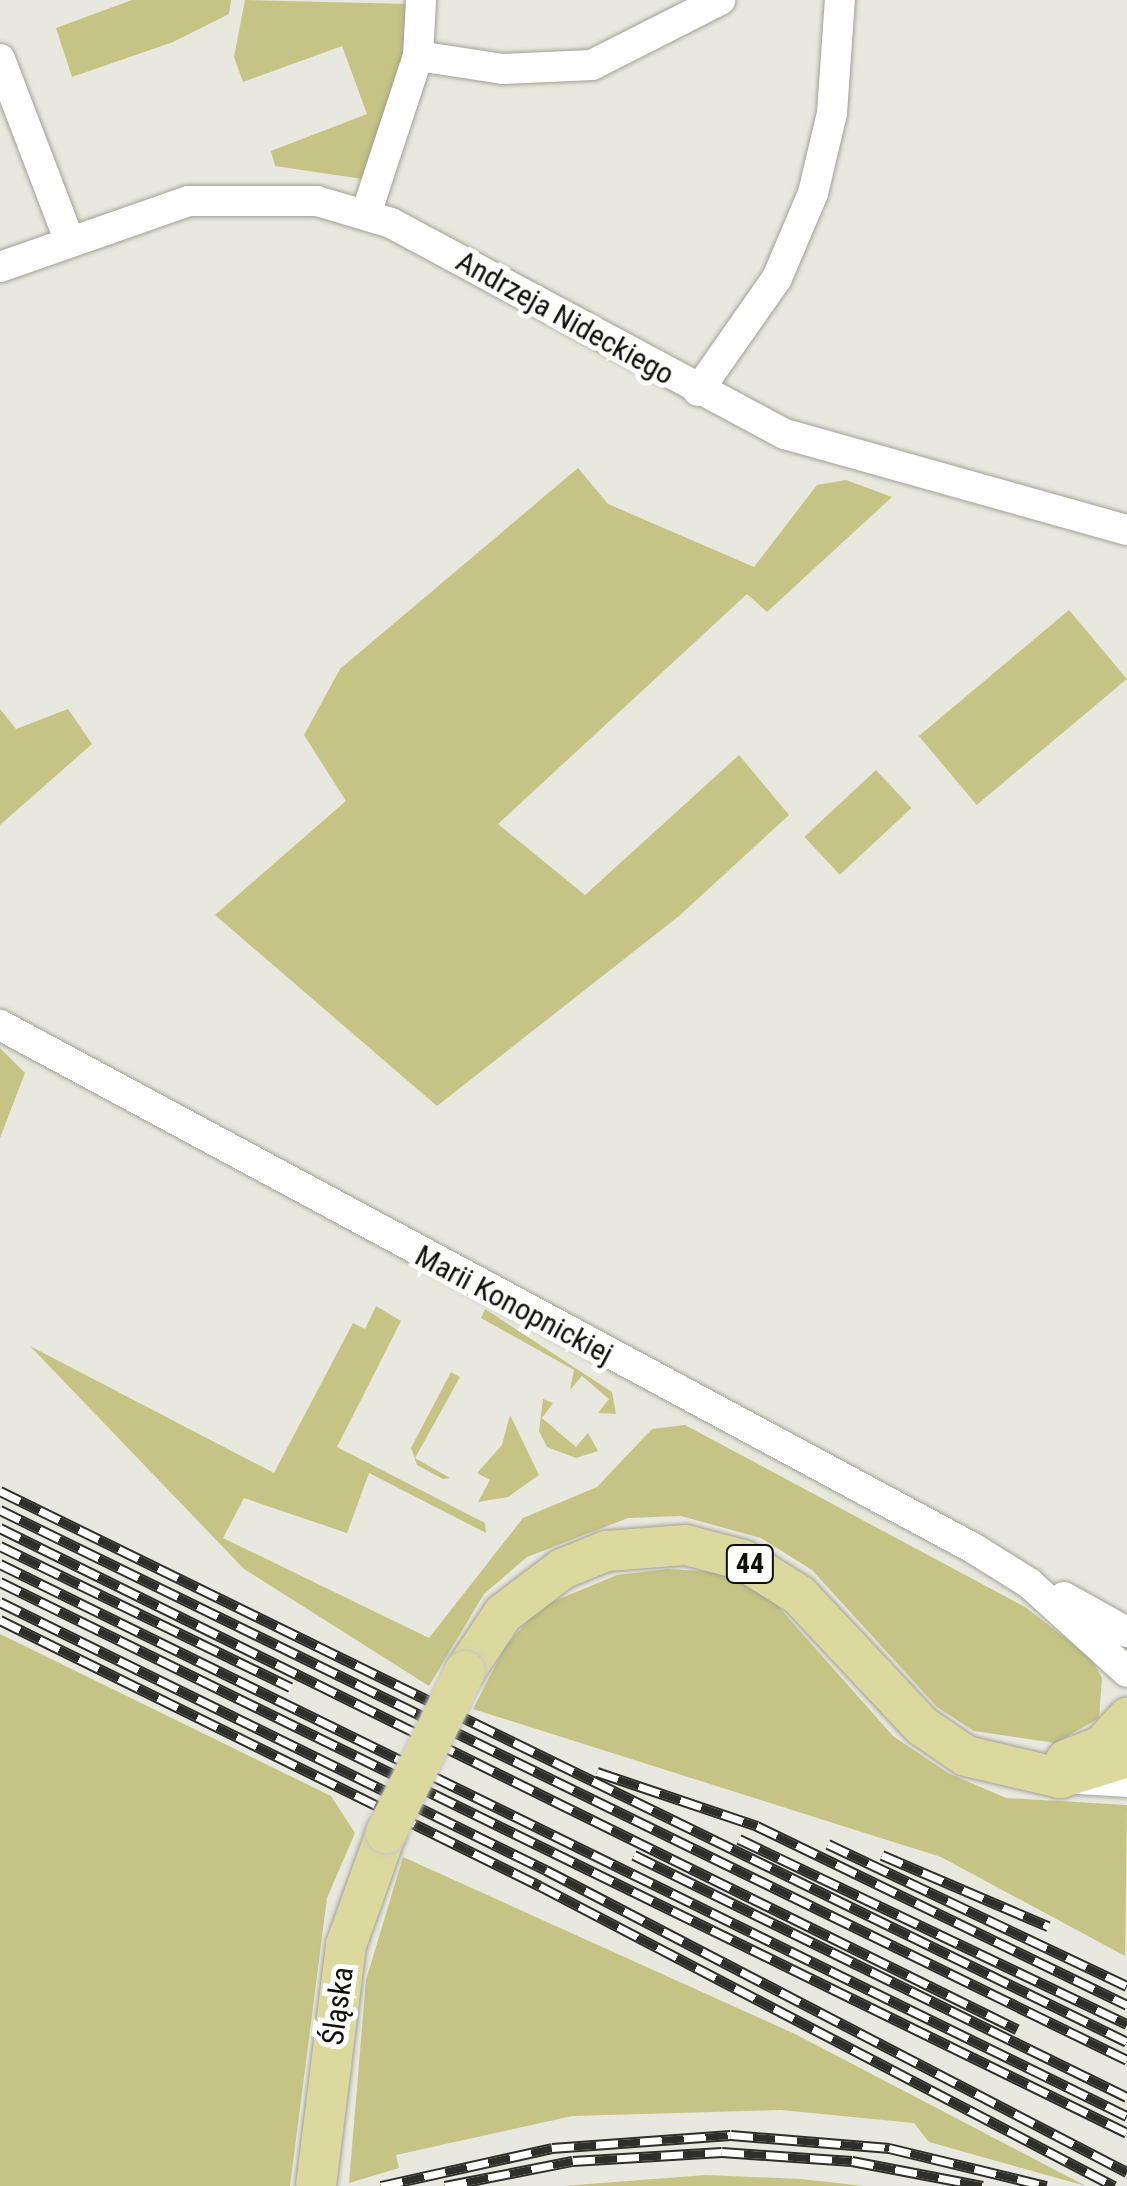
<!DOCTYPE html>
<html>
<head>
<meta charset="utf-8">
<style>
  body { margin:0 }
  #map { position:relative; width:1127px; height:2186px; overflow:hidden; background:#e8e8de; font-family:"Roboto Condensed",sans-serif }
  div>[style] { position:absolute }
  .green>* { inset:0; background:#c5c484; transform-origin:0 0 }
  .roads { filter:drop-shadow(0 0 2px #a1a197) drop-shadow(0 0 2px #a1a197) }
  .minor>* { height:30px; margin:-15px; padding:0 15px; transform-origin:15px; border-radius:15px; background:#fff }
  .major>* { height:40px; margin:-20px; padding:0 20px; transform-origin:20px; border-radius:20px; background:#dbd99e }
  .rail>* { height:11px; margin-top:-5.5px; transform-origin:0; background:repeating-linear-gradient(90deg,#fffffe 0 22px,#2e2e2a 0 44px); box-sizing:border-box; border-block:2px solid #2e2e2a }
  .bridges { filter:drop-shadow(0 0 2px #c5c5c5) drop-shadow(0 0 2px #c5c5c5) }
  .major-bridge>* { height:40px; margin:-20px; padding:0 20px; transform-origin:20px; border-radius:20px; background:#dbd99e }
  span { translate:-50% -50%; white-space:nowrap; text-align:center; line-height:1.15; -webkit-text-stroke:10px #fffffe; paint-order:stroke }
  .shield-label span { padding:2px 8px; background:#fffffe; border:2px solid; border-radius:8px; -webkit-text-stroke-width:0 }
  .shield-label { font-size:28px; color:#0f0f0c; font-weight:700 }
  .street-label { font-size:30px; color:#0f0f0c }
</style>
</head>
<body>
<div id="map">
  <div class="green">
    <i style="clip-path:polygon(132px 0,231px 0,229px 14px,173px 42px,72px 77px,56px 28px)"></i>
    <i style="clip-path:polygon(245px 0,409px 4px,404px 52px,363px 179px,275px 166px,271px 151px,367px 114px,342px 46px,243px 82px,234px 57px)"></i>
    <i style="clip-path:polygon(578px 468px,608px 504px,754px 567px,817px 485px,846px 480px,892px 497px,767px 612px,747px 594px,498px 824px,585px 895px,739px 755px,789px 815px,679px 916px,437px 1106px,215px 915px,346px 801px,304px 735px,340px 669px)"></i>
    <i style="left:1069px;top:610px;width:90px;height:196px;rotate:50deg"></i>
    <i style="clip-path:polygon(0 709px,16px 729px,68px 709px,92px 744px,0 825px)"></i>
    <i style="left:876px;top:770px;width:52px;height:98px;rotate:47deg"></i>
    <i style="clip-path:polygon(0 1048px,25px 1073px,0 1138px)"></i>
    <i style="clip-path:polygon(376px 1306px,401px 1321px,337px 1447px,485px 1523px,486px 1533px,369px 1473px,347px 1533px,244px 1498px,223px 1538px,429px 1638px,523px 1518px,597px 1487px,652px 1429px,685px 1425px,1025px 1607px,1091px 1658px,1102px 1678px,1099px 1718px,1056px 1743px,974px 1731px,937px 1707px,812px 1570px,761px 1538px,681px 1516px,628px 1518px,527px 1557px,484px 1594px,429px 1686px,244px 1569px,30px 1346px,274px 1473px,353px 1323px,365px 1329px)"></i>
    <i style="clip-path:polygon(485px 1309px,612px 1392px,616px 1414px,598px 1413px,609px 1399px,582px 1376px,570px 1390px,574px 1370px,481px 1318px)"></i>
    <i style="clip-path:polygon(451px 1372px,460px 1377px,415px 1458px,450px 1478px,443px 1479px,417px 1465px,411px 1448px)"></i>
    <i style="clip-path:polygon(543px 1399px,553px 1403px,542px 1418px,576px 1447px,588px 1433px,598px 1451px,576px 1458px,547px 1447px,539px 1431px)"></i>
    <i style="clip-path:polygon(510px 1415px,539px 1475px,508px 1497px,478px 1502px,490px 1480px,477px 1473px,502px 1445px)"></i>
    <i style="clip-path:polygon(667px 1569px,720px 1572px,769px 1596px,893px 1736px,948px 1773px,1006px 1798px,1127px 1805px,1125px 1956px,941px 1857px,473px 1709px,505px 1647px,540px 1607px,617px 1575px)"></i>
    <i style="clip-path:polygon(0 1634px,331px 1796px,355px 1833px,327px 1898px,290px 2186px,0 2186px)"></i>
    <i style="clip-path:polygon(403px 1857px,795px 2034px,1086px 2186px,929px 2142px,914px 2123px,781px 2110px,572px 2116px,396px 2155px,399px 2168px,349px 2183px,366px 1980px)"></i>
    <i style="clip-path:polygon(706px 2175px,801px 2179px,864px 2186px,563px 2186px)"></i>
  </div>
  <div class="roads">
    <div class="minor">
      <i style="left:418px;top:56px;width:56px;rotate:-86.9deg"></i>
      <i style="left:0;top:59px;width:194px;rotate:69.1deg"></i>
      <i style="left:366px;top:214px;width:166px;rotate:-71.8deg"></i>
      <i style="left:418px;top:56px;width:86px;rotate:8.7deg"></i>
      <i style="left:503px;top:69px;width:89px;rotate:-2.6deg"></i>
      <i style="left:592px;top:65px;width:144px;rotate:-26.9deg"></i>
      <i style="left:0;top:267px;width:199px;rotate:-19.3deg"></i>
      <i style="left:188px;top:201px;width:129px"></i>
      <i style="left:317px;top:201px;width:77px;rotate:16.6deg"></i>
      <i style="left:391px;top:223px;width:447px;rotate:28.2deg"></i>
      <i style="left:785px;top:434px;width:355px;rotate:15.7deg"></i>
      <i style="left:698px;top:391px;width:138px;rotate:-55deg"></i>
      <i style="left:777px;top:278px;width:92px;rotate:-67deg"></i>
      <i style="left:813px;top:193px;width:82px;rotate:-76.6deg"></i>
      <i style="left:832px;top:113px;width:113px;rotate:-86deg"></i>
      <i style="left:0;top:1025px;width:1105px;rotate:28.26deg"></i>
      <i style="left:973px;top:1548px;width:66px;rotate:32deg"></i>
      <i style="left:1029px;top:1583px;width:132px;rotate:42.2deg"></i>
      <i style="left:1064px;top:1597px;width:72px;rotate:29.1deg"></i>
      <i style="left:1078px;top:1779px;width:49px;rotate:3.5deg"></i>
    </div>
    <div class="major">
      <i style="left:465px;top:1671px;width:69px;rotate:-56.3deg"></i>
      <i style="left:503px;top:1614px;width:74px;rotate:-37.3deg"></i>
      <i style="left:562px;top:1569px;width:48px;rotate:-22.2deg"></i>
      <i style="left:606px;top:1551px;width:80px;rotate:-4.3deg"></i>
      <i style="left:686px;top:1545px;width:59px;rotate:14.7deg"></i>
      <i style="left:743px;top:1560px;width:66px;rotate:32deg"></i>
      <i style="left:799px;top:1595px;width:180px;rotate:46.8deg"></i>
      <i style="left:922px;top:1726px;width:53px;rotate:34.3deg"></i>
      <i style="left:966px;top:1756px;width:97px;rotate:13.2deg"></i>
      <i style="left:1060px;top:1778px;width:70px;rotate:-17.4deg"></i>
      <i style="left:1066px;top:1760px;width:39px;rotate:-21deg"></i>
      <i style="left:1102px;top:1746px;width:38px;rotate:-48deg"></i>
      <i style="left:316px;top:2186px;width:243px;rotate:-82.9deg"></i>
      <i style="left:346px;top:1945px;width:119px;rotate:-70.3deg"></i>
    </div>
  </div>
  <div class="rail">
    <i style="left:0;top:1491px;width:1254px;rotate:26.05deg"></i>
    <i style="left:0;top:1510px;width:1254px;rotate:26.01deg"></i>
    <i style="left:0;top:1528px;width:1134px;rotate:26.23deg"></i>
    <i style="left:0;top:1546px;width:323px;rotate:25.9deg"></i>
    <i style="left:0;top:1564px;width:1255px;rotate:26.1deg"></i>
    <i style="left:0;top:1582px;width:1254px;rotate:26.05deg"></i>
    <i style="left:0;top:1602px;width:608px;rotate:26.14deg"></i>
    <i style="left:546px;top:1870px;width:655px;rotate:27.47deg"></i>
    <i style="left:0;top:1620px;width:602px;rotate:26.22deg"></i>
    <i style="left:540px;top:1886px;width:648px;rotate:27.59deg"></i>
    <i style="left:597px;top:1772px;width:169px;rotate:18.6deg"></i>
    <i style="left:757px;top:1826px;width:411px;rotate:25.8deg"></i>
    <i style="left:739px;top:1839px;width:430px;rotate:25.5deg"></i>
    <i style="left:828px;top:1844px;width:331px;rotate:25.4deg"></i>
    <i style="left:634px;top:1855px;width:549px;rotate:26.15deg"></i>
    <i style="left:882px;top:1855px;width:181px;rotate:23.2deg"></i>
    <i style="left:381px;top:2186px;width:175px;rotate:-12.5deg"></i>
    <i style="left:552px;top:2148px;width:179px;rotate:-4.2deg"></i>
    <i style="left:731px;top:2135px;width:159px;rotate:4.7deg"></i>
    <i style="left:889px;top:2148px;width:162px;rotate:13.6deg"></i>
    <i style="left:445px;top:2186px;width:130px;rotate:-11.1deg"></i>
    <i style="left:573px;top:2161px;width:149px;rotate:-3.5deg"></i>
    <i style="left:722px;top:2152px;width:130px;rotate:4deg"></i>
    <i style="left:852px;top:2161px;width:133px;rotate:10.8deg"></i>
  </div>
  <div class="bridges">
    <div class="major-bridge">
      <i style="left:386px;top:1833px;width:180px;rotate:-64deg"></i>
    </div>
  </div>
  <div class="shield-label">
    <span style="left:750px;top:1564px">44</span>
  </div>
  <div class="street-label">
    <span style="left:565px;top:318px;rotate:29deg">Andrzeja Nideckiego</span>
    <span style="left:514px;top:1305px;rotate:28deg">Marii Konopnickiej</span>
    <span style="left:338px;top:2006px;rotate:-82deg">Śląska</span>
  </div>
</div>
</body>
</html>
